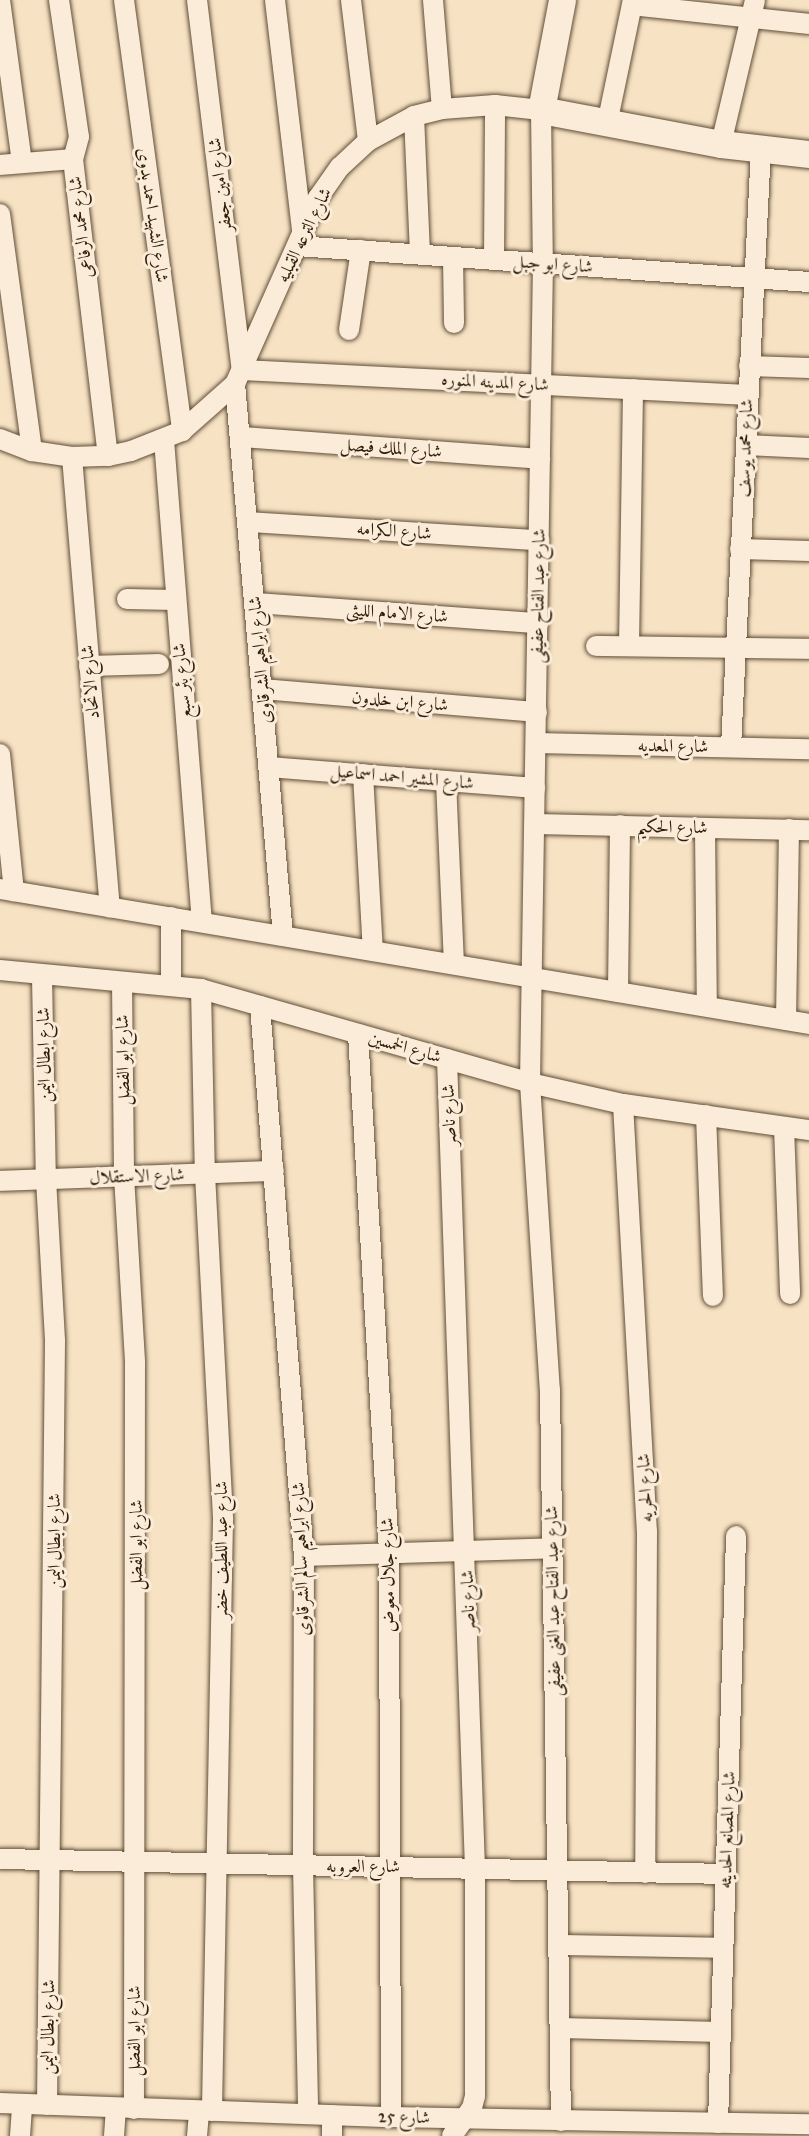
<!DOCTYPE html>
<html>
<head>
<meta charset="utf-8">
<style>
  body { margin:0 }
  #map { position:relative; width:809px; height:2136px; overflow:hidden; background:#f7e2c4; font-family:"IM FELL Great Primer",Amiri,serif }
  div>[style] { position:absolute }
  .roads { filter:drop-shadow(0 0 2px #604e36) drop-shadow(0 0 2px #604e36) }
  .street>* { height:20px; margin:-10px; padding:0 10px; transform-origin:10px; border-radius:10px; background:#faecd9 }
  .secondary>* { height:27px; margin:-13.5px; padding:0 13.5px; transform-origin:13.5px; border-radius:13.5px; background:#faecd9 }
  span { translate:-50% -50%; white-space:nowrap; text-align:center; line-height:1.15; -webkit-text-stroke:6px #faecd9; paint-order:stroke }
  .street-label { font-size:18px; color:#2e1d07 }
</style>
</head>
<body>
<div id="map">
  <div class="roads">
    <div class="street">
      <i style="left:0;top:0;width:164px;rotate:82.3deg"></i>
      <i style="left:59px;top:0;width:138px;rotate:81.7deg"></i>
      <i style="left:79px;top:137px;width:23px;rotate:105deg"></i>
      <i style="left:73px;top:159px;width:299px;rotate:83.3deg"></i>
      <i style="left:124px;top:0;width:435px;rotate:82.3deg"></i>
      <i style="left:197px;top:0;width:373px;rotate:83.1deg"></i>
      <i style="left:242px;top:370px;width:506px;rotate:2.83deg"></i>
      <i style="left:275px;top:0;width:233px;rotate:83.3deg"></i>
      <i style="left:351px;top:0;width:142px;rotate:83.1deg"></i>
      <i style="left:433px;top:0;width:109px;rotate:85.3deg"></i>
      <i style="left:632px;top:5px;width:178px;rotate:6.1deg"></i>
      <i style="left:414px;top:116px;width:138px;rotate:87.5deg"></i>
      <i style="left:607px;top:124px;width:127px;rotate:-78.2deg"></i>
      <i style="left:721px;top:144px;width:148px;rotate:-76.7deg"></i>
      <i style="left:0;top:165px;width:73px;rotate:-4.7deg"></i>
      <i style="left:0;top:214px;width:239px;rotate:82.3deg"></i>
      <i style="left:297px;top:246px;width:513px;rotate:4.02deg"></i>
      <i style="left:453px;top:257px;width:66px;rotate:89.1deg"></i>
      <i style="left:494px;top:259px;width:154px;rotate:-89.6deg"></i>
      <i style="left:349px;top:330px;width:81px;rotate:-81.5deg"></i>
      <i style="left:749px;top:366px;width:60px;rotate:1.9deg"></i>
      <i style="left:235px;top:384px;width:554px;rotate:85.03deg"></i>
      <i style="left:242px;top:437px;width:299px;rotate:4.2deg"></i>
      <i style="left:0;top:439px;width:34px;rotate:21deg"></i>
      <i style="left:32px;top:451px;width:40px;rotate:8.5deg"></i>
      <i style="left:72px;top:457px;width:36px;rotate:-2deg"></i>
      <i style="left:108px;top:456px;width:24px;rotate:-12deg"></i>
      <i style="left:131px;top:451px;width:55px;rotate:-21.4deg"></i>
      <i style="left:182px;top:431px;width:71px;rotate:-41.6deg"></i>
      <i style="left:235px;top:384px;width:204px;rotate:-66deg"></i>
      <i style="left:318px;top:198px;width:38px;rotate:-55deg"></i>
      <i style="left:340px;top:167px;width:38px;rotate:-43deg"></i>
      <i style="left:368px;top:141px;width:52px;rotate:-28.5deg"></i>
      <i style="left:414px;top:116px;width:29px;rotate:-14deg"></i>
      <i style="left:442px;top:109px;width:53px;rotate:-4.3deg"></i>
      <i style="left:495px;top:105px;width:46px;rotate:6.2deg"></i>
      <i style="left:541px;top:110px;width:153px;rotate:89.3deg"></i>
      <i style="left:543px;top:263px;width:820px;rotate:90.91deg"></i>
      <i style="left:530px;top:1083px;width:308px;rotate:86.3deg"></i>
      <i style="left:550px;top:1390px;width:731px;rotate:89.14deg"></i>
      <i style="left:164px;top:440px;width:483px;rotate:85.5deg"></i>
      <i style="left:746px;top:445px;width:63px;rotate:2.7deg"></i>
      <i style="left:72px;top:457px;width:452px;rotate:85.2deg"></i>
      <i style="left:249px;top:522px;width:291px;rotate:3.6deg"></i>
      <i style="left:740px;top:549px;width:69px;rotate:1.7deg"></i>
      <i style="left:127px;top:599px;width:48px;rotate:1.2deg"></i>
      <i style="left:256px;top:603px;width:283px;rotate:4.1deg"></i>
      <i style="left:596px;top:646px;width:213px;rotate:0.8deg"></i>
      <i style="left:629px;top:646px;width:257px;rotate:-89.1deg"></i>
      <i style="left:89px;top:666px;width:70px;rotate:-1.6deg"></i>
      <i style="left:263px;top:689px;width:275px;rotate:4.8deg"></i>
      <i style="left:536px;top:743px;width:273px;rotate:1.3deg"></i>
      <i style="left:731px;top:747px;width:599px;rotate:-87.13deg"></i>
      <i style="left:0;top:754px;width:138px;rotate:84.2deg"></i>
      <i style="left:269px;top:767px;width:267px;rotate:4.5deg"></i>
      <i style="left:363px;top:774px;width:177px;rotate:86.8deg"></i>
      <i style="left:446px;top:781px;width:183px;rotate:87.5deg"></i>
      <i style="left:535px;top:824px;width:274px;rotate:1.3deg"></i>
      <i style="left:705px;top:828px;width:178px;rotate:89.4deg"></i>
      <i style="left:0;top:889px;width:820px;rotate:9.47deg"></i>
      <i style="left:171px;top:917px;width:68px;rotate:90deg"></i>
      <i style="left:0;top:970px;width:202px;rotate:5.4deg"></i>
      <i style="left:201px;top:989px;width:342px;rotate:15.9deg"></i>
      <i style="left:530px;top:1083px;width:95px;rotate:12.7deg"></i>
      <i style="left:623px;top:1104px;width:188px;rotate:8deg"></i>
      <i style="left:42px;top:977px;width:202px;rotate:88.9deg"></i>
      <i style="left:46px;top:1179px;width:163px;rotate:86.8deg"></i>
      <i style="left:55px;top:1342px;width:763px;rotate:90.6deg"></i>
      <i style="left:122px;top:982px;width:194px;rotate:89.4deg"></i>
      <i style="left:124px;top:1176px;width:186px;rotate:86.6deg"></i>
      <i style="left:135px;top:1362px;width:747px;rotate:90.08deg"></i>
      <i style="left:201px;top:989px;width:185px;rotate:88.8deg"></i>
      <i style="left:205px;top:1174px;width:346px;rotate:87deg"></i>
      <i style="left:223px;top:1520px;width:591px;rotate:91.07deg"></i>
      <i style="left:618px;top:992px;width:167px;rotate:-89.3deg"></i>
      <i style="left:260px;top:1006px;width:552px;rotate:85.43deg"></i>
      <i style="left:304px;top:1556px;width:310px;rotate:90.2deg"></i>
      <i style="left:303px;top:1866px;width:248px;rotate:88.8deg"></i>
      <i style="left:786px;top:1020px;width:191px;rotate:-89.1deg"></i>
      <i style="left:358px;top:1034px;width:518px;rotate:86.57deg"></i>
      <i style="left:389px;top:1551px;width:566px;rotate:89.8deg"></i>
      <i style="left:447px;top:1059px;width:808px;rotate:88.02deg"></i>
      <i style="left:475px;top:1867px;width:229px;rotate:90deg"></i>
      <i style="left:475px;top:2096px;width:12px;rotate:104deg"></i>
      <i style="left:472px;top:2108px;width:34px;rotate:126deg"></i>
      <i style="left:623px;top:1104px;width:428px;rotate:86.8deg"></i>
      <i style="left:647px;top:1531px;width:342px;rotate:90.3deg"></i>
      <i style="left:706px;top:1115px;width:181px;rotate:87.8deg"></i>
      <i style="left:784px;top:1127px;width:167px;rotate:87.9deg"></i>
      <i style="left:0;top:1181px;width:274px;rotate:-2.1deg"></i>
      <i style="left:304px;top:1556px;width:248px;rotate:-1.8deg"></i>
      <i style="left:0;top:1859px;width:726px;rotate:1.18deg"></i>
      <i style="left:558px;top:1945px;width:165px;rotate:1deg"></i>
      <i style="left:560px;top:2028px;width:161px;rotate:1.4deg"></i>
      <i style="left:0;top:2103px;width:391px;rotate:2.1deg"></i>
      <i style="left:391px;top:2117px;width:418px;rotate:1deg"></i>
      <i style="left:718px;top:2123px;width:587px;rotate:-88.24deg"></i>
      <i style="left:20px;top:2136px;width:32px;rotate:-86deg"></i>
      <i style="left:114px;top:2136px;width:28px;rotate:-86deg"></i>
      <i style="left:197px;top:2136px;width:25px;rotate:-85deg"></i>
      <i style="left:332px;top:2136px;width:21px;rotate:-90deg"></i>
    </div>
    <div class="secondary">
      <i style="left:562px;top:0;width:112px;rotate:100.8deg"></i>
      <i style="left:541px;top:110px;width:183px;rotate:10.7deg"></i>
      <i style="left:721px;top:144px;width:89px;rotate:6.5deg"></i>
    </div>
  </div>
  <div class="street-label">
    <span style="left:220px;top:185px;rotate:-97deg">شارع امين جعفر</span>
    <span style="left:153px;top:215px;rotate:82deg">شارع الشهيد احمد بدوى</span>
    <span style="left:81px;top:227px;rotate:-97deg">شارع محمد الرفاعى</span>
    <span style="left:304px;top:235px;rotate:-64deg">شارع الترعه القبليه</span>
    <span style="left:553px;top:264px;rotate:4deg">شارع ابو جبل</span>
    <span style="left:495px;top:382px;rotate:3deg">شارع المدينه المنوره</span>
    <span style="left:391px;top:448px;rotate:4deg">شارع الملك فيصل</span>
    <span style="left:745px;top:448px;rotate:-88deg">شارع محمد يوسف</span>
    <span style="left:394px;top:531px;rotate:4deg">شارع الكرامه</span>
    <span style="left:538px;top:596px;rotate:-89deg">شارع عبد الفتاح عفيفى</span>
    <span style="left:397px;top:613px;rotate:4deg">شارع الامام الليثى</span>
    <span style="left:260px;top:660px;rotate:-95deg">شارع ابراهيم الشرقاوى</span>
    <span style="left:182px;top:681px;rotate:-95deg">شارع بئر سبع</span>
    <span style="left:90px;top:682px;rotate:-95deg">شارع الاتحاد</span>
    <span style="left:400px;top:701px;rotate:5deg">شارع ابن خلدون</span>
    <span style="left:673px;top:746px;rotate:1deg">شارع المعديه</span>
    <span style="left:402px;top:777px;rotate:5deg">شارع المشير احمد اسماعيل</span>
    <span style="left:672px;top:827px;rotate:1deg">شارع الحكيم</span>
    <span style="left:405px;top:1047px;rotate:16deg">شارع الخمسين</span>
    <span style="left:44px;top:1055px;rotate:-91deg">شارع ابطال اليمن</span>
    <span style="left:123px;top:1060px;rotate:-91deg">شارع ابو الفضل</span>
    <span style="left:449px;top:1115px;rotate:-92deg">شارع ناصر</span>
    <span style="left:137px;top:1176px;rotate:-2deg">شارع الاستقلال</span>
    <span style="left:645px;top:1488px;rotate:-93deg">شارع الحريه</span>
    <span style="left:54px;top:1541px;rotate:-90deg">شارع ابطال اليمن</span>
    <span style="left:136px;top:1545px;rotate:-90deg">شارع ابو الفضل</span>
    <span style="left:221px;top:1550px;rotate:-90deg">شارع عبد اللطيف خضر</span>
    <span style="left:301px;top:1559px;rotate:-92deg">شارع ابراهيم سالم الشرقاوى</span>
    <span style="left:388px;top:1575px;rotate:-91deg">شارع جلال معوض</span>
    <span style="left:468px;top:1601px;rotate:-92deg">شارع ناصر</span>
    <span style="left:553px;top:1601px;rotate:-91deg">شارع عبد الفتاح عبد الغنى عفيفى</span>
    <span style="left:727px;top:1830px;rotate:-88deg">شارع المصانع الحديثه</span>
    <span style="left:363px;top:1866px">شارع العروبه</span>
    <span style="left:48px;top:2027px;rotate:-89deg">شارع ابطال اليمن</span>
    <span style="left:134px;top:2031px;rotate:-90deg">شارع ابو الفضل</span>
    <span style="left:404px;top:2117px;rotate:1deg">شارع 25</span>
  </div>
</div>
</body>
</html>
